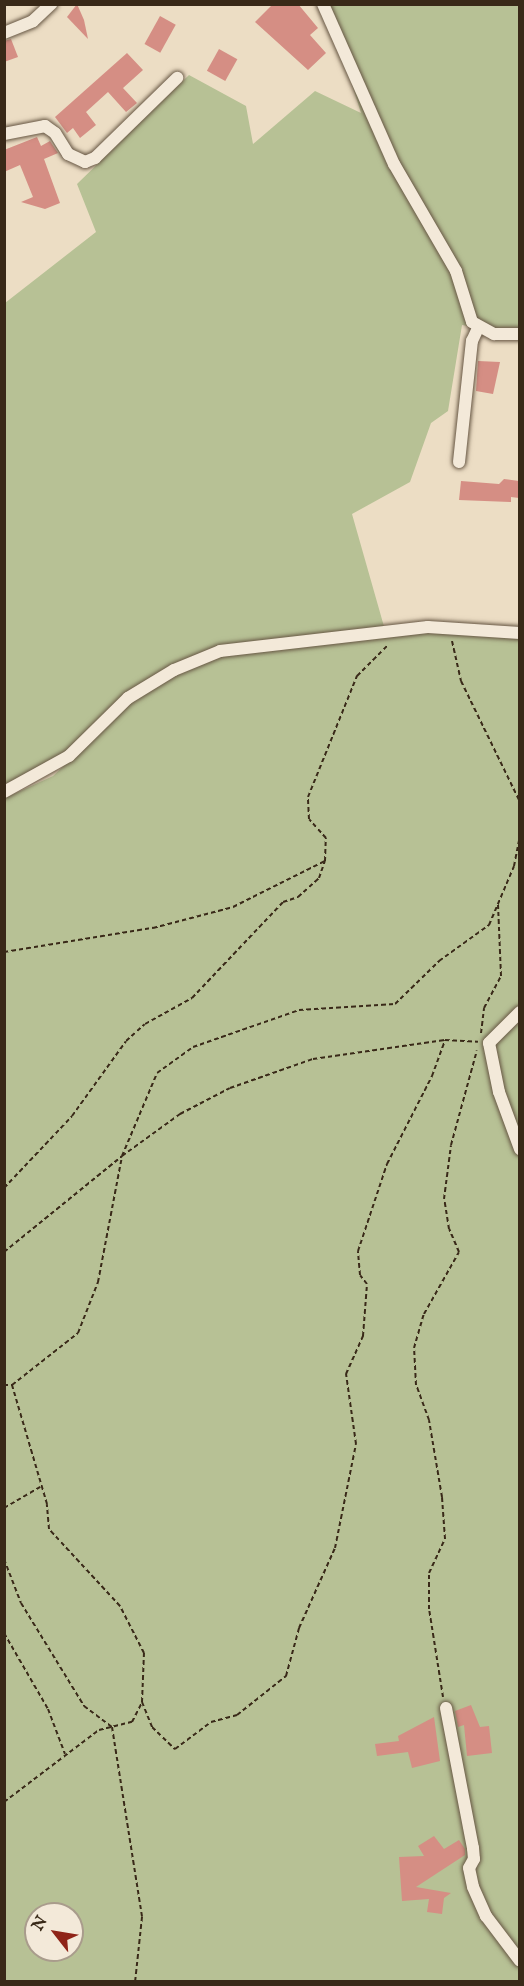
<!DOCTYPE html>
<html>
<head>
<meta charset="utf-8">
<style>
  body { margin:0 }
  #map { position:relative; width:524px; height:1986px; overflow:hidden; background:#ecddc4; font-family:"IM FELL English",serif }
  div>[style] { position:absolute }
  .green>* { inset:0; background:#b7c195 }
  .building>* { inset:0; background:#d58e84; transform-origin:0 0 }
  .path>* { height:2px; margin-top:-1px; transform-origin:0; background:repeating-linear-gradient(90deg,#392918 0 4.5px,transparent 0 7.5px) }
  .roads { filter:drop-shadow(0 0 2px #665643) drop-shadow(0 0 2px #665643) }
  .minor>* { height:12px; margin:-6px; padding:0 6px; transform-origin:6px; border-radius:6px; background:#f3e9d9 }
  span { translate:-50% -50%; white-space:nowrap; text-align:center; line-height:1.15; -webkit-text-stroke:5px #f3e9d9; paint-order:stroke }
  .frame { position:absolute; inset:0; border:6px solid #392918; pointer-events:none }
  .north { position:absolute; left:24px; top:1902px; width:60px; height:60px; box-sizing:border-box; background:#f3e9d9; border:2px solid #a99c8c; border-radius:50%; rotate:301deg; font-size:16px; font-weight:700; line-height:24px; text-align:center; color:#392918 }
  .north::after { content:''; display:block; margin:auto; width:21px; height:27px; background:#8f2418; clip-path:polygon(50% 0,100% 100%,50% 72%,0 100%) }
</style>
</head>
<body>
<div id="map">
  <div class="green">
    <i style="clip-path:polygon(evenodd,327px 5px,519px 5px,519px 334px,462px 325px,448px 411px,431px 423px,410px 482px,352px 514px,385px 630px,519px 633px,519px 1981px,5px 1981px,5px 798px,53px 776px,120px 713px,41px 770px,5px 784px,5px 303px,96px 232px,77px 184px,189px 75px,246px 106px,253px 144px,315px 91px,361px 113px,327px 5px,36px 1914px,72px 1914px,72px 1950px,36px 1950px,36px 1914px)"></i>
  </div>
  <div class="building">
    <i style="clip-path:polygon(77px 4px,84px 20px,88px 39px,67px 17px)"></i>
    <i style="clip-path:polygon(273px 4px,298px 4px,318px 28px,310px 35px,326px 53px,308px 70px,255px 22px)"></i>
    <i style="left:160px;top:16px;width:18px;height:32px;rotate:29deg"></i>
    <i style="clip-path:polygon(11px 39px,18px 57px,4px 62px,4px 41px)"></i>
    <i style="left:219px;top:49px;width:21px;height:25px;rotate:29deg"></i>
    <i style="clip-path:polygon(127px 53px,143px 70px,123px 88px,137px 103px,126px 112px,108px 92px,86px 112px,96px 125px,80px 138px,73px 128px,67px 133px,55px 117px)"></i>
    <i style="clip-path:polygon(37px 137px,41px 146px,50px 141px,58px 153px,44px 159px,60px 203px,45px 209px,21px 202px,33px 197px,20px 165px,4px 172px,4px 150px)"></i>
    <i style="clip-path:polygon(478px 361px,500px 362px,493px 394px,476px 391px)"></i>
    <i style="clip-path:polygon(504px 479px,519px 481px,519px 498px,511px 497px,511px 502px,459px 500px,461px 481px,499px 484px)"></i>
    <i style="clip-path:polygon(471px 1705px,480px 1727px,489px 1726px,492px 1753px,467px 1756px,464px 1725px,458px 1727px,455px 1711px)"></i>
    <i style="clip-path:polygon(434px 1717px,440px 1761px,412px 1768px,408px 1752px,377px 1756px,375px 1744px,399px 1741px,398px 1736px)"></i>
    <i style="clip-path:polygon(434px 1836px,444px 1849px,459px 1840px,465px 1849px,465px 1855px,416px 1887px,451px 1893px,444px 1898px,442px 1914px,427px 1912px,429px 1899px,402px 1901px,399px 1857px,424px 1856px,418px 1846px)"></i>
  </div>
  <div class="path">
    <i style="left:452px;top:641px;width:41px;rotate:77.3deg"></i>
    <i style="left:461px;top:681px;width:135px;rotate:64deg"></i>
    <i style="left:4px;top:952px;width:151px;rotate:-9.2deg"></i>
    <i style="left:153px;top:928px;width:83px;rotate:-14.7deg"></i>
    <i style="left:233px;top:907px;width:103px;rotate:-26.6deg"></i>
    <i style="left:481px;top:1033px;width:25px;rotate:-83deg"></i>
    <i style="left:484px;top:1008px;width:36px;rotate:-62deg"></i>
    <i style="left:501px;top:976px;width:71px;rotate:-92.4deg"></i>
    <i style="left:4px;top:1188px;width:99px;rotate:-46.6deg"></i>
    <i style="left:72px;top:1116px;width:92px;rotate:-54.2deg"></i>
    <i style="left:126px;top:1041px;width:25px;rotate:-42deg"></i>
    <i style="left:145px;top:1024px;width:54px;rotate:-29deg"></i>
    <i style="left:192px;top:998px;width:132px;rotate:-46.5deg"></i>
    <i style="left:283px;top:902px;width:16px;rotate:-18deg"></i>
    <i style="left:298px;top:897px;width:28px;rotate:-42deg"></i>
    <i style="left:319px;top:878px;width:18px;rotate:-71deg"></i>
    <i style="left:325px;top:861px;width:23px;rotate:-88deg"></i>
    <i style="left:326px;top:838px;width:25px;rotate:-132deg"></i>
    <i style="left:309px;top:819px;width:22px;rotate:-93deg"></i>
    <i style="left:308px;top:797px;width:131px;rotate:-68deg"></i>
    <i style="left:357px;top:676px;width:44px;rotate:-45deg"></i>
    <i style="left:4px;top:1252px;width:152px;rotate:-39.1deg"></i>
    <i style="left:122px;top:1156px;width:72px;rotate:-35.9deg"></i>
    <i style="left:180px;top:1114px;width:56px;rotate:-27.5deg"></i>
    <i style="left:230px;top:1088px;width:88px;rotate:-19.3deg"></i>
    <i style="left:313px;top:1059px;width:133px;rotate:-8.2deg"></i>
    <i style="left:445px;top:1040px;width:33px;rotate:3deg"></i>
    <i style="left:4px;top:1385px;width:8px"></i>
    <i style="left:4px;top:1508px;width:42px;rotate:-30.3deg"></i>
    <i style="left:4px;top:1559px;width:47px;rotate:68.9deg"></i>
    <i style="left:21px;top:1603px;width:121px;rotate:58.5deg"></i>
    <i style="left:84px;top:1706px;width:35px;rotate:37deg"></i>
    <i style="left:112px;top:1727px;width:192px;rotate:81deg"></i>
    <i style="left:142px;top:1917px;width:65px;rotate:96.1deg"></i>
    <i style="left:4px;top:1633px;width:88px;rotate:59.9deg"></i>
    <i style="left:48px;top:1709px;width:48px;rotate:69.3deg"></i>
    <i style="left:443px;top:1697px;width:89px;rotate:-99deg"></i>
    <i style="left:429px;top:1609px;width:36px;rotate:-90deg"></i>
    <i style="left:429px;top:1573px;width:38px;rotate:-65deg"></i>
    <i style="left:445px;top:1539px;width:42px;rotate:-94.1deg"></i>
    <i style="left:442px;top:1497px;width:78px;rotate:-99.6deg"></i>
    <i style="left:429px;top:1420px;width:37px;rotate:-110deg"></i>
    <i style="left:416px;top:1385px;width:37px;rotate:-93deg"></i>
    <i style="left:414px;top:1348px;width:35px;rotate:-74deg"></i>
    <i style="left:424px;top:1314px;width:71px;rotate:-60.6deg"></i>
    <i style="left:459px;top:1252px;width:25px;rotate:-113deg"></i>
    <i style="left:449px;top:1229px;width:30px;rotate:-99deg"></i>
    <i style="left:444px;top:1199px;width:54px;rotate:-82.6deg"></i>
    <i style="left:451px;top:1145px;width:98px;rotate:-74.7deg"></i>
    <i style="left:142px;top:1702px;width:27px;rotate:68deg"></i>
    <i style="left:152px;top:1727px;width:32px;rotate:44deg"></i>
    <i style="left:175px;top:1749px;width:45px;rotate:-36.9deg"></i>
    <i style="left:211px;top:1722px;width:27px;rotate:-15deg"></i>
    <i style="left:237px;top:1715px;width:63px;rotate:-38.5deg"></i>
    <i style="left:286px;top:1676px;width:50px;rotate:-74.8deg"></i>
    <i style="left:299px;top:1628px;width:88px;rotate:-65.8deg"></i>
    <i style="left:335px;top:1548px;width:106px;rotate:-78.6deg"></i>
    <i style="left:356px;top:1444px;width:71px;rotate:-98.1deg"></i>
    <i style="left:346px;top:1374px;width:42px;rotate:-65.9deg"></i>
    <i style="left:363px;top:1336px;width:52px;rotate:-85.6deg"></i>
    <i style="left:367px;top:1284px;width:11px;rotate:-128deg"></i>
    <i style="left:360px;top:1275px;width:24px;rotate:-95deg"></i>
    <i style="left:358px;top:1251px;width:92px;rotate:-71.6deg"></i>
    <i style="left:387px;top:1164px;width:99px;rotate:-62.9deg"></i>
    <i style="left:432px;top:1076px;width:38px;rotate:-70deg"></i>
    <i style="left:4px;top:1802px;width:119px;rotate:-37.2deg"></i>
    <i style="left:99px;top:1730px;width:34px;rotate:-14deg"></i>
    <i style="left:132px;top:1722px;width:22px;rotate:-63deg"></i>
    <i style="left:142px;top:1702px;width:49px;rotate:-87.7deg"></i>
    <i style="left:144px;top:1653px;width:53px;rotate:-117.1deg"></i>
    <i style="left:120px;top:1606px;width:105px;rotate:-132.7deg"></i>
    <i style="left:49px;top:1529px;width:25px;rotate:-95deg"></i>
    <i style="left:47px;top:1504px;width:124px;rotate:-106.4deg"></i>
    <i style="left:12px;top:1385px;width:84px;rotate:-38.2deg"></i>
    <i style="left:78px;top:1333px;width:55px;rotate:-68.6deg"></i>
    <i style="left:98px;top:1282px;width:128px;rotate:-79.2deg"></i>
    <i style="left:122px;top:1156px;width:90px;rotate:-67.1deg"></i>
    <i style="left:157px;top:1073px;width:44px;rotate:-35.8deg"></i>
    <i style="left:193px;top:1047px;width:112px;rotate:-19.2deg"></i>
    <i style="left:299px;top:1010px;width:96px;rotate:-3.6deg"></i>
    <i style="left:395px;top:1004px;width:62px;rotate:-44.3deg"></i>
    <i style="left:439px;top:961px;width:62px;rotate:-35.8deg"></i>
    <i style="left:489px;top:925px;width:64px;rotate:-67deg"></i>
    <i style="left:514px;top:866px;width:31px;rotate:-79deg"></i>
  </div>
  <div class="roads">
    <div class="minor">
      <i style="left:323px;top:4px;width:175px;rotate:66.1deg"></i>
      <i style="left:394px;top:164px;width:124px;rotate:59.9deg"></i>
      <i style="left:456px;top:271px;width:53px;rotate:72.6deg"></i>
      <i style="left:472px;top:322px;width:25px;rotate:29deg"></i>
      <i style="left:494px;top:334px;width:26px"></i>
      <i style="left:4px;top:33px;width:31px;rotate:-22deg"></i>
      <i style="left:33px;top:21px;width:25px;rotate:-43deg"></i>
      <i style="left:4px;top:134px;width:42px;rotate:-11deg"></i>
      <i style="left:45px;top:126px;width:12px;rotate:35deg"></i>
      <i style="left:55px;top:133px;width:25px;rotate:58deg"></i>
      <i style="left:68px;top:154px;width:19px;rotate:25deg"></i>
      <i style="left:85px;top:162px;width:11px;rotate:-22deg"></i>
      <i style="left:95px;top:158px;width:115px;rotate:-44.3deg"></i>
      <i style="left:459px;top:462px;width:122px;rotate:-83.9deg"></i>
      <i style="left:472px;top:341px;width:14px;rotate:-65deg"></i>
      <i style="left:4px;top:792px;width:74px;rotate:-29deg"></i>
      <i style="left:69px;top:756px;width:83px;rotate:-44.5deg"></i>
      <i style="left:128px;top:698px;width:54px;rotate:-31.3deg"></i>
      <i style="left:174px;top:670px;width:50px;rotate:-22.4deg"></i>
      <i style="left:220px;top:651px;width:209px;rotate:-6.6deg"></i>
      <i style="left:428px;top:627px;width:92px;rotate:3.7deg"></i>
      <i style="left:520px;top:1012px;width:44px;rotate:135deg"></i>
      <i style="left:489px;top:1043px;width:50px;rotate:78.5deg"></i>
      <i style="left:499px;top:1092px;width:61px;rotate:69.8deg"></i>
      <i style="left:446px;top:1708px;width:143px;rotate:79.1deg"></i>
      <i style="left:473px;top:1848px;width:11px;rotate:85deg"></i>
      <i style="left:474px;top:1859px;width:10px;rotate:119deg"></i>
      <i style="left:469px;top:1868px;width:19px;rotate:78deg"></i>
      <i style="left:473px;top:1887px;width:32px;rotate:66deg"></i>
      <i style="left:486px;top:1916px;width:56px;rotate:52.9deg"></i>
    </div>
  </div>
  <div class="frame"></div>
  <div class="north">N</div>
</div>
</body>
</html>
